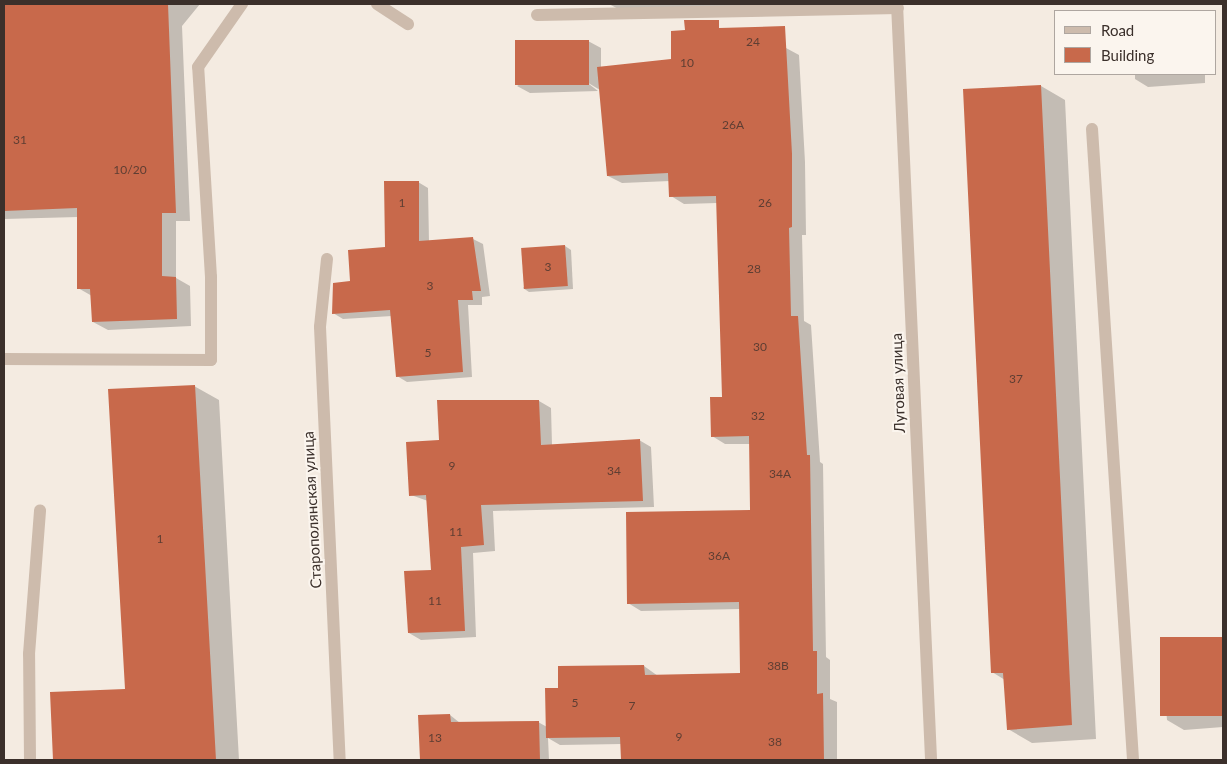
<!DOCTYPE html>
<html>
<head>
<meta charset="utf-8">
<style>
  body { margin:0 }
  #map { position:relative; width:1227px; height:764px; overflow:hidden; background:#f4ebe1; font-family:Lato,sans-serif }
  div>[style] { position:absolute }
  .shadow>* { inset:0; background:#0003 }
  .building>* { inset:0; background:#c8694b; transform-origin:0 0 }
  .minor>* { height:12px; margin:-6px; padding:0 6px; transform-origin:6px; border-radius:6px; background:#cdbbac }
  span { translate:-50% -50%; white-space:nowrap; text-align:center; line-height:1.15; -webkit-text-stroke:4px #fbf5ee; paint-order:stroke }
  .number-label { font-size:12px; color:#5e3e33 }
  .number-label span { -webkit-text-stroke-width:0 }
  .street-label { font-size:15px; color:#3b302b }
  .frame { position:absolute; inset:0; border:5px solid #3b302b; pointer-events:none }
  .legend { position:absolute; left:1054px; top:10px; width:162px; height:65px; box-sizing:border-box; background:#fbf5ee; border:1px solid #aea6a0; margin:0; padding:6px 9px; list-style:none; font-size:15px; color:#3b302b }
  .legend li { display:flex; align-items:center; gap:10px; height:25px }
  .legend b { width:25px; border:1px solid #aea6a0 }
</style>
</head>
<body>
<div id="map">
  <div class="shadow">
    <i style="clip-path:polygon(4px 4px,200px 4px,182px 26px,190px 221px,176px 221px,176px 278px,190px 286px,191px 326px,108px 330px,93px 322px,92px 296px,78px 288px,78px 217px,4px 219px)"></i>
    <i style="clip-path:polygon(609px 4px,761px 4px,761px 12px,622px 11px)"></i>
    <i style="clip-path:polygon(588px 41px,601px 48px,601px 68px,786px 48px,799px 55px,805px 162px,806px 235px,802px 235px,804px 321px,811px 325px,820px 462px,823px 464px,826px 657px,830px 660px,830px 699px,837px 702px,837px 760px,622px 760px,622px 744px,560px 745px,548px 738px,549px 760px,421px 760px,419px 716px,450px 715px,460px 723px,538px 722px,547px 727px,559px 689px,559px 668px,644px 666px,658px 676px,741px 674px,740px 609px,641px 611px,628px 603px,751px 511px,750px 444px,725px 444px,712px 436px,723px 398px,717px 203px,684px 204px,671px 196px,670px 181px,622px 183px,608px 176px,600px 90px,585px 81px,598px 91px,530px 93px,517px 86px)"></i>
    <i style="clip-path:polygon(1135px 74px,1205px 74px,1205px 83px,1148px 87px,1135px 79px)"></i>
    <i style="clip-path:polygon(1041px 86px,1065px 100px,1096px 739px,1032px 743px,1008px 729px,1005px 680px,992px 672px)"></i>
    <i style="clip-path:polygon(418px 182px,428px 188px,429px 242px,473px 239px,483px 244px,490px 296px,482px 297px,482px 305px,468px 305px,472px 377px,407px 382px,397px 376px,392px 316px,343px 319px,333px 313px,352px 282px,386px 248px)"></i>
    <i style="clip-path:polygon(565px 246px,571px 250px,573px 289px,529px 292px,523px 288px)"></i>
    <i style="clip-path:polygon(194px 386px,219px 400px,239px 760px,55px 760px,51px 694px,126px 690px)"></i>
    <i style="clip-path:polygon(438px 401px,539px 401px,551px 408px,552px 445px,639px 440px,651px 447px,654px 507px,493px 511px,495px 551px,473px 553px,476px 637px,421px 640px,409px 633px,432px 571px,428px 501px,411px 495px,440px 441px)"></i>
    <i style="clip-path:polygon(1223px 638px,1223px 727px,1184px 730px,1167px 720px,1161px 643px)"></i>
  </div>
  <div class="building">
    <i style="clip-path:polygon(4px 4px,168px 4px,176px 213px,162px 213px,162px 276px,176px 277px,177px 319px,92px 322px,90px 289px,77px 289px,77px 208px,4px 211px)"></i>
    <i style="clip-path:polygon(684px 20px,719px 20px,719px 28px,785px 26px,792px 154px,792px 227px,789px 228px,791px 316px,798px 316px,807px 455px,810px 455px,813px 651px,817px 651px,817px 694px,823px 693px,824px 760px,621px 760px,620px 737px,546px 738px,545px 688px,558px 688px,558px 666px,644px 665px,645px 675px,740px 673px,739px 602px,627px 604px,626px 512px,750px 510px,749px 436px,711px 437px,710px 397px,722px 397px,716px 196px,669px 197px,668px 173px,607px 176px,597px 67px,671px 59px,671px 31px,685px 30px)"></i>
    <i style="left:589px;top:40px;width:45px;height:74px;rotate:90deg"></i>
    <i style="clip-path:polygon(1041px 85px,1072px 725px,1007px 730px,1003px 673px,991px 673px,963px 89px)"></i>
    <i style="clip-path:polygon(384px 181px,419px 181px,419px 241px,473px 237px,481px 291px,472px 291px,473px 300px,458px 300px,463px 372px,396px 377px,390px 310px,332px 314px,333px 283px,350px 281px,348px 250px,385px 247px)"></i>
    <i style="left:565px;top:245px;width:41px;height:44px;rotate:86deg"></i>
    <i style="clip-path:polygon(195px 385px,216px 760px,53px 760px,50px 692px,125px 689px,108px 389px)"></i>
    <i style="clip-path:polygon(437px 400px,539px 400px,541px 445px,640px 439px,643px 501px,481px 505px,484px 545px,461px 547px,465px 631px,408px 633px,404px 571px,431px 570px,426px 495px,409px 496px,406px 442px,439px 440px)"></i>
    <i style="left:1223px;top:637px;width:79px;height:63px;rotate:90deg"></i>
    <i style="clip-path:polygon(450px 714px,451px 722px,539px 721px,540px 760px,420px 760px,418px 715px)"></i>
  </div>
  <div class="minor">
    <i style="left:377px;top:4px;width:37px;rotate:33deg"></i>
    <i style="left:897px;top:4px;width:757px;rotate:87.42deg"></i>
    <i style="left:537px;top:15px;width:361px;rotate:-1.1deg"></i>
    <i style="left:1092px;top:129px;width:632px;rotate:86.28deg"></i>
    <i style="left:327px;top:259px;width:68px;rotate:95.9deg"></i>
    <i style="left:320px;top:327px;width:433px;rotate:87.4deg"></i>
    <i style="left:4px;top:359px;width:207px;rotate:0.3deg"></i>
    <i style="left:211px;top:360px;width:83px;rotate:-90deg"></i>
    <i style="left:211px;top:277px;width:210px;rotate:-93.5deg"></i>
    <i style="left:198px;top:67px;width:77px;rotate:-55.1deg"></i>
    <i style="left:30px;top:760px;width:106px;rotate:-90.5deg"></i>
    <i style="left:29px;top:654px;width:144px;rotate:-85.6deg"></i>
  </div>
  <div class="number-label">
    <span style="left:753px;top:42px">24</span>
    <span style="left:687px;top:63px">10</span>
    <span style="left:733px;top:125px">26А</span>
    <span style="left:20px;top:140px">31</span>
    <span style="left:130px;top:170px">10/20</span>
    <span style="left:402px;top:203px">1</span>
    <span style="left:765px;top:203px">26</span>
    <span style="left:548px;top:267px">3</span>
    <span style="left:754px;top:269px">28</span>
    <span style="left:430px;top:286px">3</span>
    <span style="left:760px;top:347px">30</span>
    <span style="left:428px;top:353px">5</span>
    <span style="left:1016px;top:379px">37</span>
    <span style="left:758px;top:416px">32</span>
    <span style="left:452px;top:466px">9</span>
    <span style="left:614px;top:471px">34</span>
    <span style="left:780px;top:474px">34А</span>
    <span style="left:456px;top:532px">11</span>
    <span style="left:160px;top:539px">1</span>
    <span style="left:719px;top:556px">36А</span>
    <span style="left:435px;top:601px">11</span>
    <span style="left:778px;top:666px">38В</span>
    <span style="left:575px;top:703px">5</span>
    <span style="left:632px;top:706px">7</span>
    <span style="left:679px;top:737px">9</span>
    <span style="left:435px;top:738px">13</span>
    <span style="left:775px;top:742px">38</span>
  </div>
  <div class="street-label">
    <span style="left:898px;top:383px;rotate:-92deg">Луговая улица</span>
    <span style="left:312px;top:510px;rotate:-93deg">Старополянская улица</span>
  </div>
  <div class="frame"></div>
  <ul class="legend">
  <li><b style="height:6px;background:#cdbbac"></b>Road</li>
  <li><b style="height:14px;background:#c8694b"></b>Building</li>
  </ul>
</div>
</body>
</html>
